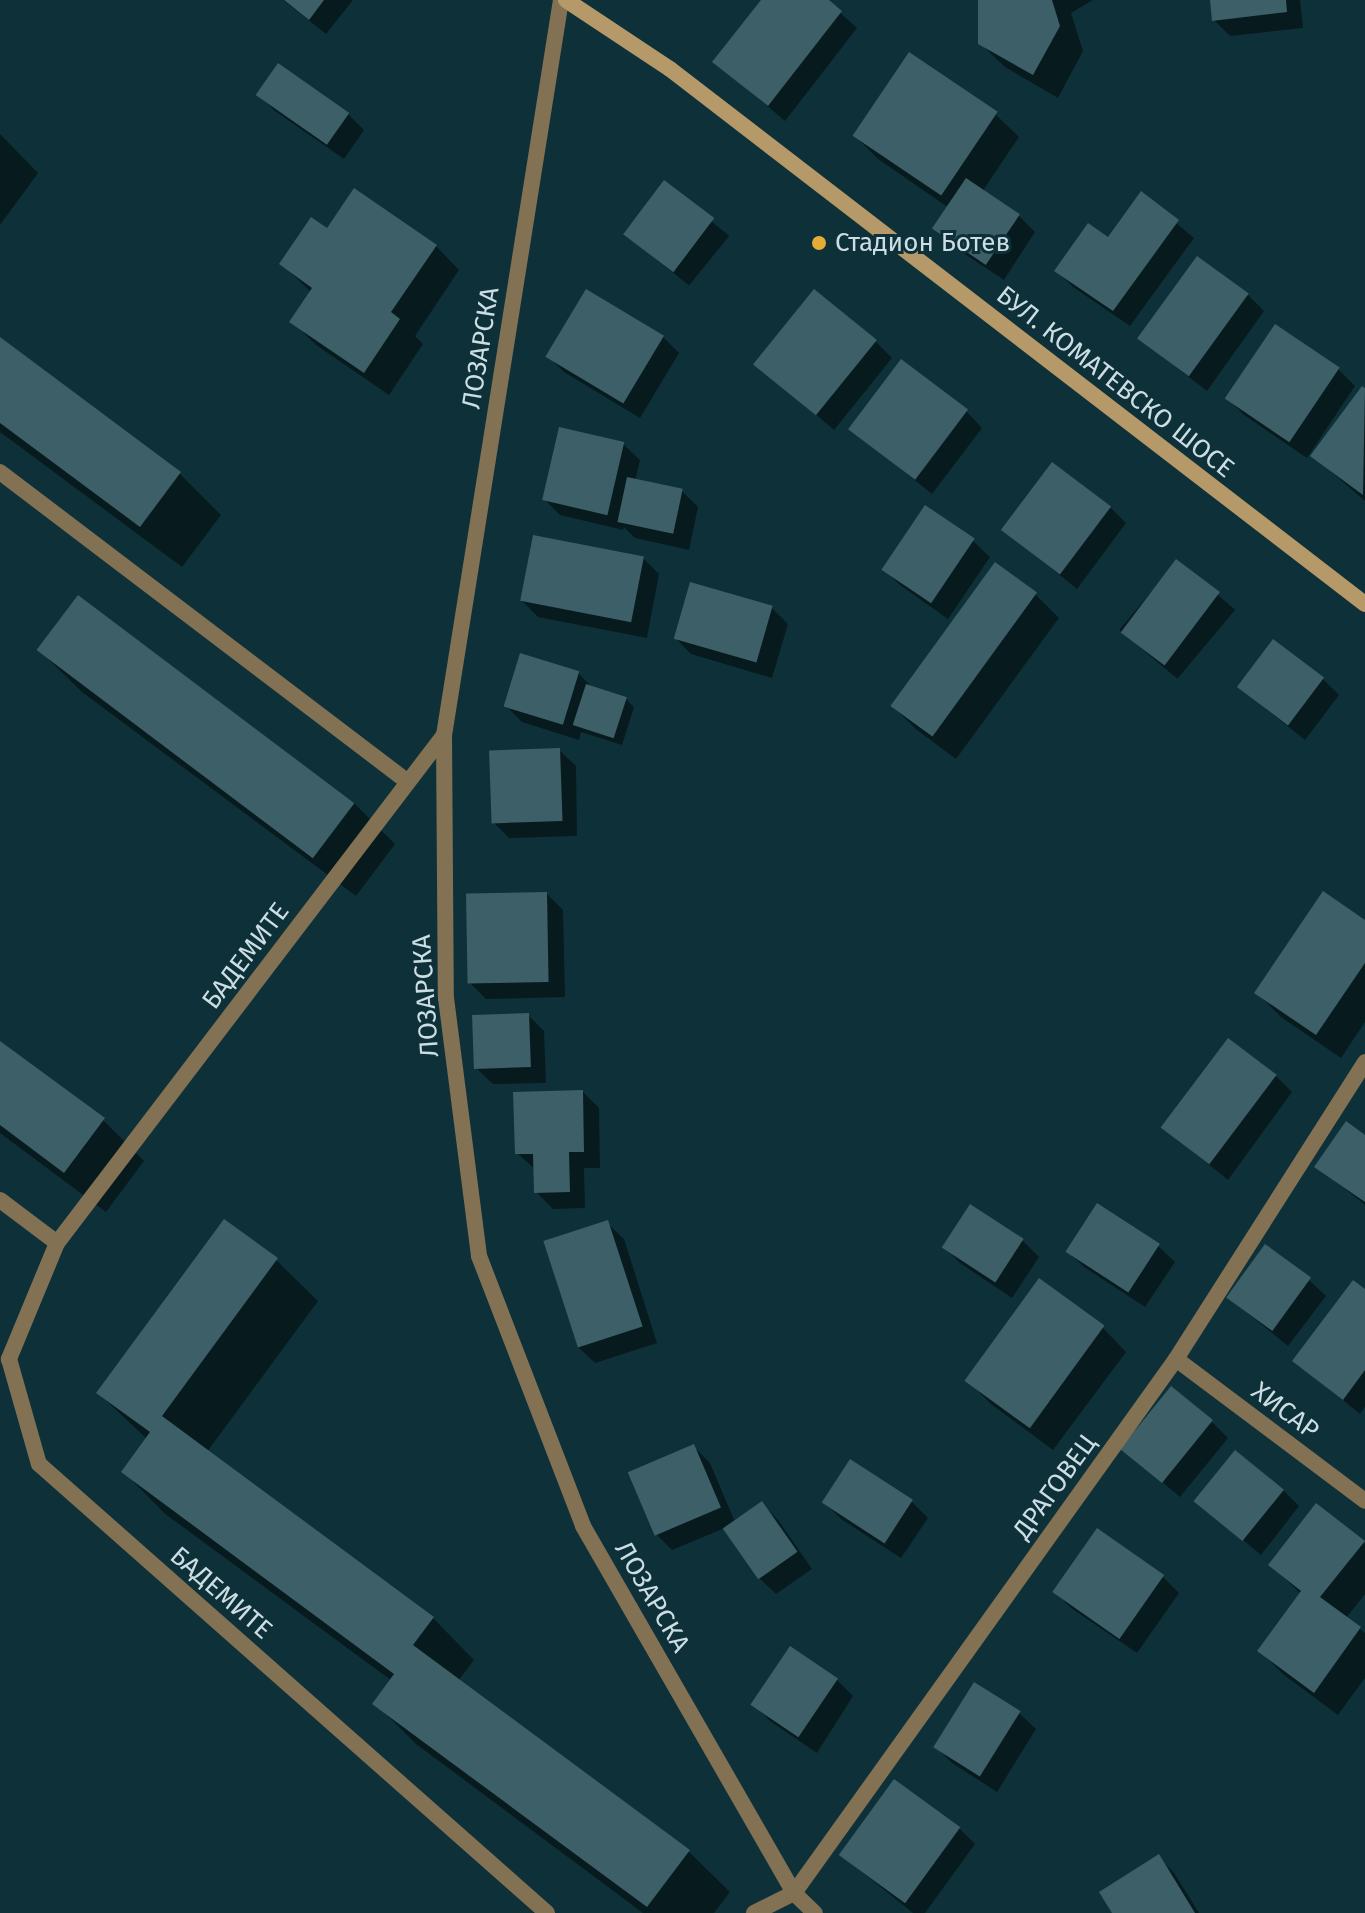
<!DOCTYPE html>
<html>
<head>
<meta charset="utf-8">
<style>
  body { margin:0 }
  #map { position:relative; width:1365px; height:1913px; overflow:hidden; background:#0e3139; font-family:"Fira Sans",sans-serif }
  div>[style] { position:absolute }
  .shadow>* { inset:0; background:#0007; transform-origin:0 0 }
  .building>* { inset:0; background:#3d5f67; transform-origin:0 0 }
  .street>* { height:16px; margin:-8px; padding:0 8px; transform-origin:8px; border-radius:8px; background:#837154 }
  .secondary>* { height:16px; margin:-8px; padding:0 8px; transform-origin:8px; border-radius:8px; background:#b59969 }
  .dots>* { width:22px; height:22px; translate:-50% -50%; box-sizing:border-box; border:4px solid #0e3139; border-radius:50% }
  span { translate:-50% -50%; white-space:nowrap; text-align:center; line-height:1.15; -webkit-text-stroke:6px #0e3139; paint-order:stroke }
  .poi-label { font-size:26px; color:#ccdee3 }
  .left { translate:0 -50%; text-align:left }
  .street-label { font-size:26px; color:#ccdee3 }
</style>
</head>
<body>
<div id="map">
  <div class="shadow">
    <i style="clip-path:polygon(283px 0,353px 0,326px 34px)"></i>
    <i style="clip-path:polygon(764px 0,826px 0,857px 28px,785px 121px,715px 62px)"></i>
    <i style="clip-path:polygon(980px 0,1093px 0,1071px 13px,1083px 51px,1058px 98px,1005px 67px,980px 43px)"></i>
    <i style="clip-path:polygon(1212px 0,1300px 0,1303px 28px,1230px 36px,1214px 20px)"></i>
    <i style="clip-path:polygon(258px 95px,348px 114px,364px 130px,344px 159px,275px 111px)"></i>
    <i style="clip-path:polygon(995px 114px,1019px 137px,982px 192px,1019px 216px,1035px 232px,1004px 280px,951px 245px,935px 228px,949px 208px,878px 159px,854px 135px)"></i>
    <i style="clip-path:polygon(0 134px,38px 173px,0 225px)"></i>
    <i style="left:664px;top:183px;width:84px;height:64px;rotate:39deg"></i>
    <i style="clip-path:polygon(1141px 194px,1194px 238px,1130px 326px,1073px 287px,1057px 271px,1108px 239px)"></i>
    <i style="clip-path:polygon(328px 231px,436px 246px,459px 270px,415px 336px,423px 344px,389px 395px,316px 345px,292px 321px,311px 292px,282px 264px)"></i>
    <i style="clip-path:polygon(586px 291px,663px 337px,679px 353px,640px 418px,564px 372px,548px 356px)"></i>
    <i style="clip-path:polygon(1248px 295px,1264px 311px,1207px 391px,1140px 339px)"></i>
    <i style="clip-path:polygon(1276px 327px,1339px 370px,1355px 386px,1307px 458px,1244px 415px,1228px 399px)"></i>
    <i style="clip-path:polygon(0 340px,180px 474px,221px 515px,182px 567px,0 432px)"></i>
    <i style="clip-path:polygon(876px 342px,892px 358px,834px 430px,757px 364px)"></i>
    <i style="clip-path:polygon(1363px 389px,1365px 391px,1365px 501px,1313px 456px)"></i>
    <i style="clip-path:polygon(966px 411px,982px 428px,932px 494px,850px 428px)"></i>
    <i style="clip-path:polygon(623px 444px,640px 460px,635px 481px,682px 491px,698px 507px,689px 550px,635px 538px,624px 527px,623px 530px,560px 515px,544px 499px)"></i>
    <i style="clip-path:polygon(1110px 507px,1126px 523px,1077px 589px,1004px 530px)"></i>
    <i style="clip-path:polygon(973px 541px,990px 557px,948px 619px,900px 585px,884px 569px)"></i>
    <i style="clip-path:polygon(643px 558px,659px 574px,647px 638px,538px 617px,522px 601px)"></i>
    <i style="left:1177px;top:561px;width:76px;height:90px;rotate:40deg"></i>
    <i style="clip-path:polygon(1035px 594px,1059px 618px,956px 759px,917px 730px,893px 707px)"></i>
    <i style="clip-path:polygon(772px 608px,788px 624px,772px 678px,691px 654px,675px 638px)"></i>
    <i style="clip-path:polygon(40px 651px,354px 803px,395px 844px,356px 896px,82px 692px)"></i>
    <i style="clip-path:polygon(578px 673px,594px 689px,626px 699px,634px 707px,622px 745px,581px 732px,579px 740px,522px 722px,506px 706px)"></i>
    <i style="clip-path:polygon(1323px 679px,1339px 695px,1305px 740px,1239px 687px)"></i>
    <i style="clip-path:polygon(559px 750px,576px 766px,577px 836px,509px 838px,493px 822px)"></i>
    <i style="clip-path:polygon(547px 894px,563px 910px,565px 997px,486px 999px,470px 983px)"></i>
    <i style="clip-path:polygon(1365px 922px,1365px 1022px,1341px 1058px,1281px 1017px,1257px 993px)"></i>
    <i style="clip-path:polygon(528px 1015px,544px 1031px,546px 1083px,493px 1084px,476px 1068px)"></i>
    <i style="clip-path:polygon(0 1043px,103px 1120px,144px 1161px,106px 1212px,0 1133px)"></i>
    <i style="clip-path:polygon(1276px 1076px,1292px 1092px,1228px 1180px,1163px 1127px)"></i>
    <i style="clip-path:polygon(583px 1092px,599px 1108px,600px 1168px,584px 1168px,585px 1208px,553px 1209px,536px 1192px,536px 1170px,517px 1153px)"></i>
    <i style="clip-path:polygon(1365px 1137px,1365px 1205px,1317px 1166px)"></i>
    <i style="clip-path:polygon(970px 1207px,1023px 1241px,1039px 1257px,1012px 1298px,960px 1263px,944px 1247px)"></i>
    <i style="clip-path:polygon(607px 1223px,624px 1239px,657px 1343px,595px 1363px,578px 1347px)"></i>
    <i style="clip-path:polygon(1158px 1246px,1175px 1262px,1145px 1307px,1084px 1267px,1067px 1251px)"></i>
    <i style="clip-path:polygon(276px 1260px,318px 1301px,207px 1452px,433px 1618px,474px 1660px,458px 1681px,688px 1851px,730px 1892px,714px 1913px,643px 1913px,416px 1744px,375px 1703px,392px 1681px,164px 1513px,123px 1471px,147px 1439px,98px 1393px)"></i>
    <i style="clip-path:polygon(1309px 1280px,1326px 1296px,1288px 1346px,1228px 1297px)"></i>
    <i style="clip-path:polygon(1365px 1292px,1365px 1407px,1360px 1414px,1295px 1361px)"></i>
    <i style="clip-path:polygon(1103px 1328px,1126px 1352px,1053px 1450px,991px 1404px,967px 1380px)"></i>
    <i style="clip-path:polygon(1212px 1422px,1228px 1438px,1180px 1497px,1123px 1449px)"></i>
    <i style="clip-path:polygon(694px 1447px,710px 1463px,735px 1522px,762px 1504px,778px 1520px,812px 1569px,776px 1594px,759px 1578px,725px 1528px,672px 1550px,656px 1534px,630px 1474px)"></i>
    <i style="clip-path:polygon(1283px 1490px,1299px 1506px,1261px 1555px,1197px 1501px)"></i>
    <i style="clip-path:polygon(912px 1502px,928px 1518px,901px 1558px,841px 1519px,825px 1503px)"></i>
    <i style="clip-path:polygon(1316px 1506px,1365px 1544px,1365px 1594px,1346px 1618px,1365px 1633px,1365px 1678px,1338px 1715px,1284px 1675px,1260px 1651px,1301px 1594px,1270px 1564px)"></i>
    <i style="clip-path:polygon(1163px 1577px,1179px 1593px,1137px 1653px,1071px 1608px,1055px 1592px)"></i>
    <i style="clip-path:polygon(790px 1649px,837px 1680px,853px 1696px,817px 1753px,770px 1721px,753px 1704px)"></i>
    <i style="clip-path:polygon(1019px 1713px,1036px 1729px,997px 1792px,952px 1763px,936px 1747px)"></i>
    <i style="clip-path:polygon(959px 1828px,975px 1844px,925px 1913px,913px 1913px,841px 1855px)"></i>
    <i style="clip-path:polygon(1158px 1856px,1174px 1873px,1199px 1913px,1114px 1913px)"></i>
  </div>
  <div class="building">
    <i style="clip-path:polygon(284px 0,324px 0,309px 20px)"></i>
    <i style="clip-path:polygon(761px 0,829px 0,842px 11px,768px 106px,712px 62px)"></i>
    <i style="clip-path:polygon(978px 0,1052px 0,1060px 26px,1033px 75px,978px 44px)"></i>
    <i style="clip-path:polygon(1210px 0,1286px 0,1287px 12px,1212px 21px)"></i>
    <i style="left:909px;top:52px;width:107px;height:101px;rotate:34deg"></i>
    <i style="left:278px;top:63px;width:87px;height:39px;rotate:35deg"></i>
    <i style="left:966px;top:178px;width:65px;height:61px;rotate:34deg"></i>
    <i style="left:664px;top:180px;width:63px;height:68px;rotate:37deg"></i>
    <i style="clip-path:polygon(354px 188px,437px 245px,391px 312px,400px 319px,364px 373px,289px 322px,312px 288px,279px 264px,311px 217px,327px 228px)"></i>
    <i style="clip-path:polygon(1141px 191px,1179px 220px,1113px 311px,1054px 271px,1088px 223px,1108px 237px)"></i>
    <i style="left:1197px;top:256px;width:64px;height:102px;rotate:36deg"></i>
    <i style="left:586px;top:289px;width:91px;height:79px;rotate:31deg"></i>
    <i style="left:814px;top:289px;width:81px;height:97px;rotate:39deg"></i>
    <i style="left:1275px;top:324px;width:78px;height:90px;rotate:34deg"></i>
    <i style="clip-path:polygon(0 337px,181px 472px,140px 527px,0 423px)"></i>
    <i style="left:901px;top:359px;width:84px;height:88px;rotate:37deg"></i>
    <i style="clip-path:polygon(1362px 386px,1365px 388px,1363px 495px,1310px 456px)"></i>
    <i style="left:559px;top:427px;width:67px;height:75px;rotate:13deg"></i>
    <i style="left:1052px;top:462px;width:74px;height:85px;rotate:37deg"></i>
    <i style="left:627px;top:477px;width:57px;height:46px;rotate:12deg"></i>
    <i style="left:925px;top:505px;width:60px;height:78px;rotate:34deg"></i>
    <i style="left:533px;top:535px;width:113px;height:67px;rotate:11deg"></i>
    <i style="left:1176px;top:559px;width:55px;height:92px;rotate:37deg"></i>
    <i style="left:995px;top:562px;width:52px;height:178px;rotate:36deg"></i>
    <i style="left:690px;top:582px;width:86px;height:59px;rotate:16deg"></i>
    <i style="left:78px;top:595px;width:346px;height:69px;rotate:37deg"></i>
    <i style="left:1273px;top:639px;width:64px;height:60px;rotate:37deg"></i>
    <i style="left:520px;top:653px;width:62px;height:56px;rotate:17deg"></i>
    <i style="left:586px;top:684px;width:43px;height:43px;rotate:18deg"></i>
    <i style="left:560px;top:748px;width:73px;height:71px;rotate:88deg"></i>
    <i style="clip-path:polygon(1323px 891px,1365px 920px,1365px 963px,1316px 1035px,1254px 993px)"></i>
    <i style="left:547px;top:892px;width:90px;height:81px;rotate:89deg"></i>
    <i style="left:529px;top:1013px;width:54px;height:57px;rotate:88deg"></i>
    <i style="left:1228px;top:1038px;width:61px;height:112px;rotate:37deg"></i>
    <i style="clip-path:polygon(0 1041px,105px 1118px,64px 1173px,0 1125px)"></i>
    <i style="clip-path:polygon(583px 1090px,584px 1152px,569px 1152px,570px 1192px,534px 1193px,533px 1154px,515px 1154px,513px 1092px)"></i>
    <i style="clip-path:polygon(1346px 1121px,1365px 1135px,1365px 1202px,1314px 1167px)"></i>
    <i style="left:1097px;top:1203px;width:75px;height:58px;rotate:33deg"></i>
    <i style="left:970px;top:1204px;width:64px;height:52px;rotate:33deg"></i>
    <i style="clip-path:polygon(224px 1219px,278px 1258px,162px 1416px,434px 1617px,413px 1645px,690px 1850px,647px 1907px,372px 1704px,394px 1674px,121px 1472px,150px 1432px,96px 1393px)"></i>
    <i style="left:608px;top:1220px;width:112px;height:68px;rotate:72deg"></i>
    <i style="left:1265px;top:1244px;width:57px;height:66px;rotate:36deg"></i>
    <i style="left:1039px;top:1278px;width:81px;height:127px;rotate:36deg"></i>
    <i style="clip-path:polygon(1353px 1280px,1365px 1289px,1365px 1370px,1343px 1400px,1292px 1361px)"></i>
    <i style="left:1171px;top:1386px;width:54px;height:81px;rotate:39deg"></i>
    <i style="left:694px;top:1444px;width:69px;height:72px;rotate:67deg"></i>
    <i style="left:1235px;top:1450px;width:63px;height:66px;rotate:39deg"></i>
    <i style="left:850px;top:1459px;width:75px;height:52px;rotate:33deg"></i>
    <i style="left:762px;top:1501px;width:62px;height:48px;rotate:55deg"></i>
    <i style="clip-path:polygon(1316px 1503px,1365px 1541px,1320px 1597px,1361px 1627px,1314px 1693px,1257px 1651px,1301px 1591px,1268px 1565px)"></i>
    <i style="left:1097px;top:1528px;width:82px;height:78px;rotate:35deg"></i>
    <i style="left:790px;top:1646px;width:58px;height:71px;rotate:34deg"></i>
    <i style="left:974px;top:1682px;width:55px;height:77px;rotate:32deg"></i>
    <i style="left:894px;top:1779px;width:82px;height:94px;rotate:36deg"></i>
    <i style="clip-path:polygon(1159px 1854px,1195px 1913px,1112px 1913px,1099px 1892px)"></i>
  </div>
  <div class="street">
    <i style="left:561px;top:0;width:744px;rotate:99.04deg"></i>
    <i style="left:444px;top:735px;width:263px;rotate:89.6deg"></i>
    <i style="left:446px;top:998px;width:260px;rotate:82.7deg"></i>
    <i style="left:479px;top:1256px;width:289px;rotate:68.9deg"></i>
    <i style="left:583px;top:1526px;width:423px;rotate:60.1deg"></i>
    <i style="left:794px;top:1893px;width:29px;rotate:44deg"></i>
    <i style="left:0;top:472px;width:512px;rotate:37.23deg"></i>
    <i style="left:444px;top:735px;width:639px;rotate:127.3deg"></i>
    <i style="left:57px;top:1243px;width:126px;rotate:112.5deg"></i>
    <i style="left:9px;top:1359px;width:109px;rotate:74.1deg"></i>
    <i style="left:39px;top:1464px;width:678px;rotate:41.47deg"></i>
    <i style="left:0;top:1200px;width:71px;rotate:37deg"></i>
    <i style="left:1176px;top:1359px;width:236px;rotate:36.9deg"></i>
    <i style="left:754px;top:1913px;width:45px;rotate:-26.6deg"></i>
    <i style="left:794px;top:1893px;width:657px;rotate:-54.42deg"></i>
    <i style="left:1176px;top:1359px;width:352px;rotate:-57.5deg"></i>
  </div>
  <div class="secondary">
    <i style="left:566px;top:0;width:125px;rotate:33.6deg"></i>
    <i style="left:670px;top:69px;width:877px;rotate:37.59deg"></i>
  </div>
  <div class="dots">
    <i style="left:819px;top:243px;background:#e7ac36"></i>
  </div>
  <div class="poi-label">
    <span class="left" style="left:835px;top:243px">Стадион Ботев</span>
  </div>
  <div class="street-label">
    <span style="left:481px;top:348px;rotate:-81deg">ЛОЗАРСКА</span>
    <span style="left:1115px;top:382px;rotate:38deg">БУЛ. КОМАТЕВСКО ШОСЕ</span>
    <span style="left:246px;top:956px;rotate:-53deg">БАДЕМИТЕ</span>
    <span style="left:426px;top:996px;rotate:-94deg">ЛОЗАРСКА</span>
    <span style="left:1285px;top:1411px;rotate:37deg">ХИСАР</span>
    <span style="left:1055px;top:1487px;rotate:-54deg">ДРАГОВЕЦ</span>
    <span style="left:221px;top:1593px;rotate:41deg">БАДЕМИТЕ</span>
    <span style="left:652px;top:1597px;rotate:60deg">ЛОЗАРСКА</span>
  </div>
</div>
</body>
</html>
